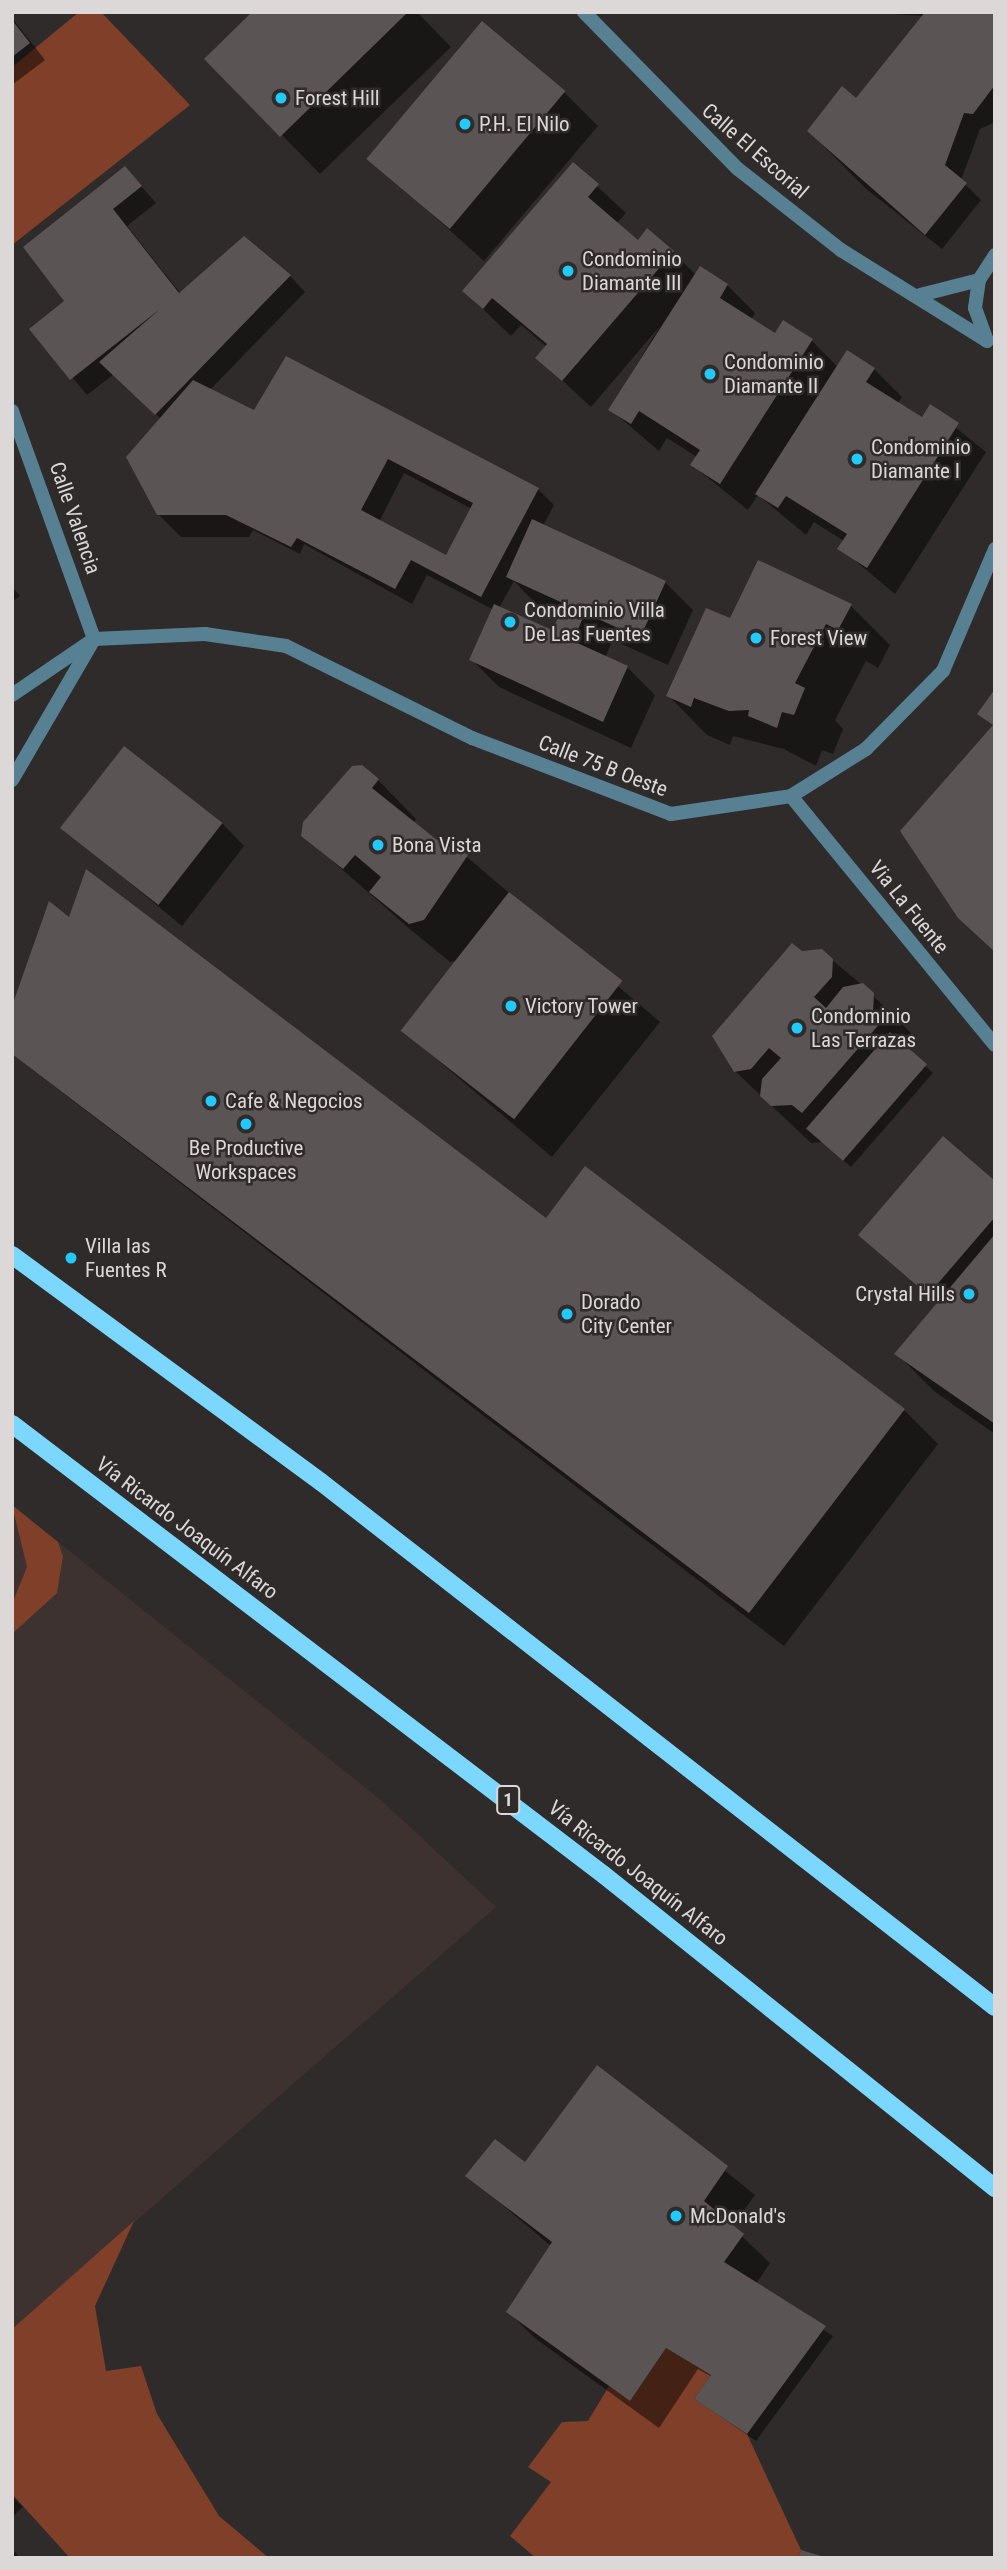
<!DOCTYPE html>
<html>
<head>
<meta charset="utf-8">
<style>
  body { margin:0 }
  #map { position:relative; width:1007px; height:2570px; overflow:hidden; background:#2f2b2a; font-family:"Roboto Condensed",sans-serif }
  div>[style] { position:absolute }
  .built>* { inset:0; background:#3d322f }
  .green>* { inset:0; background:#7f3f28 }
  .shadow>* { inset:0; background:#0007 }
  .building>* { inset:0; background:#5a5554; transform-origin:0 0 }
  .street>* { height:14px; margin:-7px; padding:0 7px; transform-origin:7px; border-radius:7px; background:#578193 }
  .primary>* { height:18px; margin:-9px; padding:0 9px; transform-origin:9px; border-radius:9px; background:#7bd7fd }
  .dots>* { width:19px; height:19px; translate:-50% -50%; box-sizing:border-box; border:4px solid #2f2b2a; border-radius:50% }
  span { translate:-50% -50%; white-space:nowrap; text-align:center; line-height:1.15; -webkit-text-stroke:5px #2f2b2a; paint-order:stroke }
  .shield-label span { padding:2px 5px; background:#2f2b2a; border:2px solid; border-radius:5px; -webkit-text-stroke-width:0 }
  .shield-label { font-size:19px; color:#dbd8d7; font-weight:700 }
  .poi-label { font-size:21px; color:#dbd8d7 }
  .left { translate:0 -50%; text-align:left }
  .right { translate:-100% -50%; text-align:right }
  .street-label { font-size:21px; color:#dbd8d7 }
  .frame { position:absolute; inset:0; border:14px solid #dbd8d7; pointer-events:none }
</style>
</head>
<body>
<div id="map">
  <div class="built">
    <i style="clip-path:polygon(12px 1505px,382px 1801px,496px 1907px,12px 2329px)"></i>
  </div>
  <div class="green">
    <i style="clip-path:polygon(79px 12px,101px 12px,190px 105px,12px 245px,12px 67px)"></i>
    <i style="clip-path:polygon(12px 1505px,58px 1542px,63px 1556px,57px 1593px,12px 1634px,12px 1604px,27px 1567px)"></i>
    <i style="clip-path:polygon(134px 2221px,95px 2306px,106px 2371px,141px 2366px,157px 2414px,219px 2516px,269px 2558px,70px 2558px,12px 2494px,12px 2329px)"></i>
    <i style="clip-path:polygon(666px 2348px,711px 2375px,694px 2399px,747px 2434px,801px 2550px,798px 2558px,536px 2558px,510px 2536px,551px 2482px,528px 2467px,562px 2422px,588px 2421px,609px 2386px,630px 2401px)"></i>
  </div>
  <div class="shadow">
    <i style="clip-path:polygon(254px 12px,417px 12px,451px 47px,320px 174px,282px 135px)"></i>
    <i style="clip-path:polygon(863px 12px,995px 12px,995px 122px,980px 129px,961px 180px,981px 200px,942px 249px,865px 188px,809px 131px,857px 100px,924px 16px)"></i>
    <i style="clip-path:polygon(12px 18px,45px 60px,12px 85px)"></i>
    <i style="clip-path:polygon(564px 92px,598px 126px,484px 261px,368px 157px)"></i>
    <i style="clip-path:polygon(574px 165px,626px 213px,616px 224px,638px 242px,673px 252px,696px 275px,727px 285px,755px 313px,751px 320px,775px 335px,811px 340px,838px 367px,874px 369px,902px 397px,897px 404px,922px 420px,930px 407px,986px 452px,895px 594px,840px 548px,844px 541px,814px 522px,806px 535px,758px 495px,748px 510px,692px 465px,697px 457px,667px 438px,659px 451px,610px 409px,660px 326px,591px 407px,538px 358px,547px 347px,521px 325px,511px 336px,464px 291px)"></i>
    <i style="clip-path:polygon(evenodd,125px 168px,156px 203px,127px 226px,181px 294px,290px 276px,305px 292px,210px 390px,262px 416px,538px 489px,554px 505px,543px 526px,665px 582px,693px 610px,668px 665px,613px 640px,605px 657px,627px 667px,655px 695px,631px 748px,499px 687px,471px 659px,494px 610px,427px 575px,412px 604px,304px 544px,300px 554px,253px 530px,249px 537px,181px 537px,158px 514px,161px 419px,114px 374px,87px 395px,32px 329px,67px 301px,125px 168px,404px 473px,472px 509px,446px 557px,379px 522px,404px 473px,125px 168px,514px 581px,536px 604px,561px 615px,553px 633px,499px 608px,514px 581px)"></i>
    <i style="clip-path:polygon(759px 563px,851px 606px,890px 645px,878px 668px,866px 661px,835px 720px,843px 729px,833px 754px,822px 750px,816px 766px,784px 749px,733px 736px,730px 745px,707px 735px,668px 695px,731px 620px)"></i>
    <i style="clip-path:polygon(12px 587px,20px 596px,12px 602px)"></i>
    <i style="clip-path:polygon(378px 780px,416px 819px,413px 823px,447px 850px,467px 857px,660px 1022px,552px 1157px,402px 1030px,458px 960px,450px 962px,411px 930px,303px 835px)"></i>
    <i style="clip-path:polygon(222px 823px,244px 846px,182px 926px,63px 828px)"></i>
    <i style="clip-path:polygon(70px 920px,546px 1221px,904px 1410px,938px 1444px,784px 1646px,12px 1054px,12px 1011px)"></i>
    <i style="clip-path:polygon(801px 953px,832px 960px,862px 985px,911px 1033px,911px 1052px,933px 1073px,851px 1167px,823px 1142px,811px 1143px,735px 1071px)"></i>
    <i style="clip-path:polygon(995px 1183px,995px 1434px,935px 1392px,896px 1353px,938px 1304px,860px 1235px)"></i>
    <i style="clip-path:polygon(597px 2067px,755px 2195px,732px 2227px,770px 2263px,756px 2284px,833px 2336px,756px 2441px,696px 2399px,712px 2377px,698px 2369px,659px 2428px,536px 2339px,508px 2312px,551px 2246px,468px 2176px,525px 2164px)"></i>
    <i style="clip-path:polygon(12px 2496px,23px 2507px,12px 2517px)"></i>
    <i style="clip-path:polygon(12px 2549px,20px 2558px,12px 2558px)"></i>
  </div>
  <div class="building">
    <i style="clip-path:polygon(252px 12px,408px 12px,280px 137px,204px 59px)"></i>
    <i style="clip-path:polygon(925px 12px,995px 12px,995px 85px,973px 114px,964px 113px,945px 165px,967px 183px,925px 235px,807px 131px,842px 86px,856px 98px)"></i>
    <i style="clip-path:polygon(12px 20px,30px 43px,12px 57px)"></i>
    <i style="left:482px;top:21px;width:109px;height:180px;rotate:40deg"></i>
    <i style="clip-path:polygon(573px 162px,599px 184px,588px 197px,638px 240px,647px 228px,674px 251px,562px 381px,535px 358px,547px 344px,492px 298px,483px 309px,462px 291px)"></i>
    <i style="clip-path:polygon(125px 166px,142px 186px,113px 209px,179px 293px,244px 236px,291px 275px,155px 415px,99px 362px,160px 309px,70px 380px,29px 329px,64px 301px,23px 247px)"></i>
    <i style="clip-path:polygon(700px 266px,728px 284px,720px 298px,775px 333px,783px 320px,813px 339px,720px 484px,690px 465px,700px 450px,639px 411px,631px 424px,608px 410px)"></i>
    <i style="clip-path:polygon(847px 350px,875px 368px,866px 382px,922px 417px,930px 404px,959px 423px,867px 568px,837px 549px,847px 534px,786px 496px,778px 508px,755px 494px)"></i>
    <i style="clip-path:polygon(evenodd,286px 356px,539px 488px,481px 597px,411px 560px,395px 589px,297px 538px,291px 547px,226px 515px,157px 515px,126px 457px,193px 380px,254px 410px,286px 356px,388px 459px,473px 503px,446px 555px,361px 510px,388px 459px)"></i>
    <i style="clip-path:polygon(532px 519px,666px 581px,640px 638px,585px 613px,573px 641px,628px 666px,603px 722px,469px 660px,494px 604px,552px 630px,565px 604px,506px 577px)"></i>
    <i style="clip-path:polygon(758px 560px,852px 604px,838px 630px,826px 624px,795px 683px,805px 688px,794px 715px,782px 712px,777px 728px,748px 716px,749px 710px,729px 711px,694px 698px,691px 707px,666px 696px,706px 608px,730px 618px)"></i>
    <i style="clip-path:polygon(995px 689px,995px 952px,958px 918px,900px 831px,993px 725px,977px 714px)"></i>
    <i style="left:124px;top:746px;width:125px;height:104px;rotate:38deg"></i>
    <i style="clip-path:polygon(362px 765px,379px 779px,372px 788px,447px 848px,451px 843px,468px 855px,424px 920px,409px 924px,369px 892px,381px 877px,355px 855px,343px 869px,301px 836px,303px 822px,352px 766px)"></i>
    <i style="clip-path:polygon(86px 869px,546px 1218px,585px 1166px,905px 1409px,749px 1613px,12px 1054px,12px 1006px,49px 901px,69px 917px)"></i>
    <i style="left:509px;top:892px;width:144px;height:176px;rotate:38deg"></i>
    <i style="clip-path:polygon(792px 943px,802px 951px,822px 949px,833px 959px,832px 977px,814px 997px,826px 1008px,843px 987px,863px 983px,874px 993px,873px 1014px,882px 1021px,802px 1113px,792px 1105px,771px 1106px,760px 1096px,762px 1079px,781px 1058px,769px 1048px,751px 1069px,734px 1072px,712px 1036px)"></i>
    <i style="left:890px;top:1032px;width:49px;height:128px;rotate:41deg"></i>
    <i style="clip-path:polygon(943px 1136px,995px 1181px,995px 1217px,928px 1295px,858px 1235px)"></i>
    <i style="clip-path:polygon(995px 1234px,995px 1424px,894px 1354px)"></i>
    <i style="clip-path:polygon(597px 2065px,728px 2166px,704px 2201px,744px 2234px,724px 2262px,826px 2326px,747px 2434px,694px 2399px,711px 2375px,666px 2348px,630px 2401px,506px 2312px,552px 2242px,465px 2176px,495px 2139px,525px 2162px)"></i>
    <i style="clip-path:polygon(801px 2550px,824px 2557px,824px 2558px,798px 2558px)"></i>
  </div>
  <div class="street">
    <i style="left:584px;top:12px;width:220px;rotate:45.6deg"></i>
    <i style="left:738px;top:169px;width:131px;rotate:38.2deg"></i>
    <i style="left:841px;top:250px;width:172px;rotate:31.9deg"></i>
    <i style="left:920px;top:295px;width:61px;rotate:-14.3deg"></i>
    <i style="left:987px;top:341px;width:35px;rotate:-110deg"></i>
    <i style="left:975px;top:308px;width:28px;rotate:-82deg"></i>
    <i style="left:979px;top:280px;width:30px;rotate:-57deg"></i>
    <i style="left:12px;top:411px;width:242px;rotate:70.2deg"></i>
    <i style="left:94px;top:639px;width:111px;rotate:-2.6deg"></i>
    <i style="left:205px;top:634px;width:82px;rotate:8.4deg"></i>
    <i style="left:286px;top:646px;width:208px;rotate:26.3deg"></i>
    <i style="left:472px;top:738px;width:213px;rotate:20.9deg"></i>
    <i style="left:671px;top:814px;width:121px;rotate:-8.5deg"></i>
    <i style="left:791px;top:796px;width:89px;rotate:-32.1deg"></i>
    <i style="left:866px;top:749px;width:110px;rotate:-45.4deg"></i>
    <i style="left:943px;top:671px;width:133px;rotate:-66.9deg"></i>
    <i style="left:12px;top:695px;width:94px;rotate:-34.2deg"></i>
    <i style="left:12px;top:780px;width:163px;rotate:-59.8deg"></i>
    <i style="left:791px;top:796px;width:322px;rotate:50.7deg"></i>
  </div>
  <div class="primary">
    <i style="left:12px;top:1255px;width:383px;rotate:36.3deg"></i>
    <i style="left:321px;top:1482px;width:854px;rotate:37.92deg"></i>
    <i style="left:12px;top:1424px;width:744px;rotate:37.3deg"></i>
    <i style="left:604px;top:1875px;width:501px;rotate:38.68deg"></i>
  </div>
  <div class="dots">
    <i style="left:281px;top:98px;background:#21c9fd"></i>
    <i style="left:465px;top:124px;background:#21c9fd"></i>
    <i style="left:568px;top:271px;background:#21c9fd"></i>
    <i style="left:710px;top:374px;background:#21c9fd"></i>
    <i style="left:857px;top:459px;background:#21c9fd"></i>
    <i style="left:510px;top:622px;background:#21c9fd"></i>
    <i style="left:756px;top:638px;background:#21c9fd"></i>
    <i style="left:378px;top:845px;background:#21c9fd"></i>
    <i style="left:511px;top:1006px;background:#21c9fd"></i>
    <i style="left:797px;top:1028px;background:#21c9fd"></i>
    <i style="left:211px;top:1101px;background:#21c9fd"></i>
    <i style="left:246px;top:1124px;background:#21c9fd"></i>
    <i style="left:71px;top:1258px;background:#21c9fd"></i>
    <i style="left:969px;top:1294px;background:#21c9fd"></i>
    <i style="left:567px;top:1314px;background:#21c9fd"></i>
    <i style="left:676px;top:2216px;background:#21c9fd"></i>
  </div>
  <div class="shield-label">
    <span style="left:508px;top:1800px">1</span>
  </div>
  <div class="poi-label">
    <span class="left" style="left:295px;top:98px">Forest Hill</span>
    <span class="left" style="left:479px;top:124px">P.H. El Nilo</span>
    <span class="left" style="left:582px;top:271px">Condominio<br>Diamante III</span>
    <span class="left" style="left:724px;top:374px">Condominio<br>Diamante II</span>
    <span class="left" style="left:871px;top:459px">Condominio<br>Diamante I</span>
    <span class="left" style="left:524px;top:622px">Condominio Villa<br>De Las Fuentes</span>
    <span class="left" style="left:770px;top:638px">Forest View</span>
    <span class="left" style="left:392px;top:845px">Bona Vista</span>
    <span class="left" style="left:525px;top:1006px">Victory Tower</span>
    <span class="left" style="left:811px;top:1028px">Condominio<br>Las Terrazas</span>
    <span class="left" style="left:225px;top:1101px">Cafe &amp; Negocios</span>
    <span style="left:246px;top:1160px">Be Productive<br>Workspaces</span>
    <span class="left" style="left:85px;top:1258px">Villa las<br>Fuentes R</span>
    <span class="right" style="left:955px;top:1294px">Crystal Hills</span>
    <span class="left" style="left:581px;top:1314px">Dorado<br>City Center</span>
    <span class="left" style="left:690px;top:2216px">McDonald's</span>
  </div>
  <div class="street-label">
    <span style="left:755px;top:151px;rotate:41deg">Calle El Escorial</span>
    <span style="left:75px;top:518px;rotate:71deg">Calle Valencia</span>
    <span style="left:603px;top:766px;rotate:21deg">Calle 75 B Oeste</span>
    <span style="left:909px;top:907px;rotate:51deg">Via La Fuente</span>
    <span style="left:187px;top:1528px;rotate:37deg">Vía Ricardo Joaquín Alfaro</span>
    <span style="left:638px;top:1873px;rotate:38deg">Vía Ricardo Joaquín Alfaro</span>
  </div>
  <div class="frame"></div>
</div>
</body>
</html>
